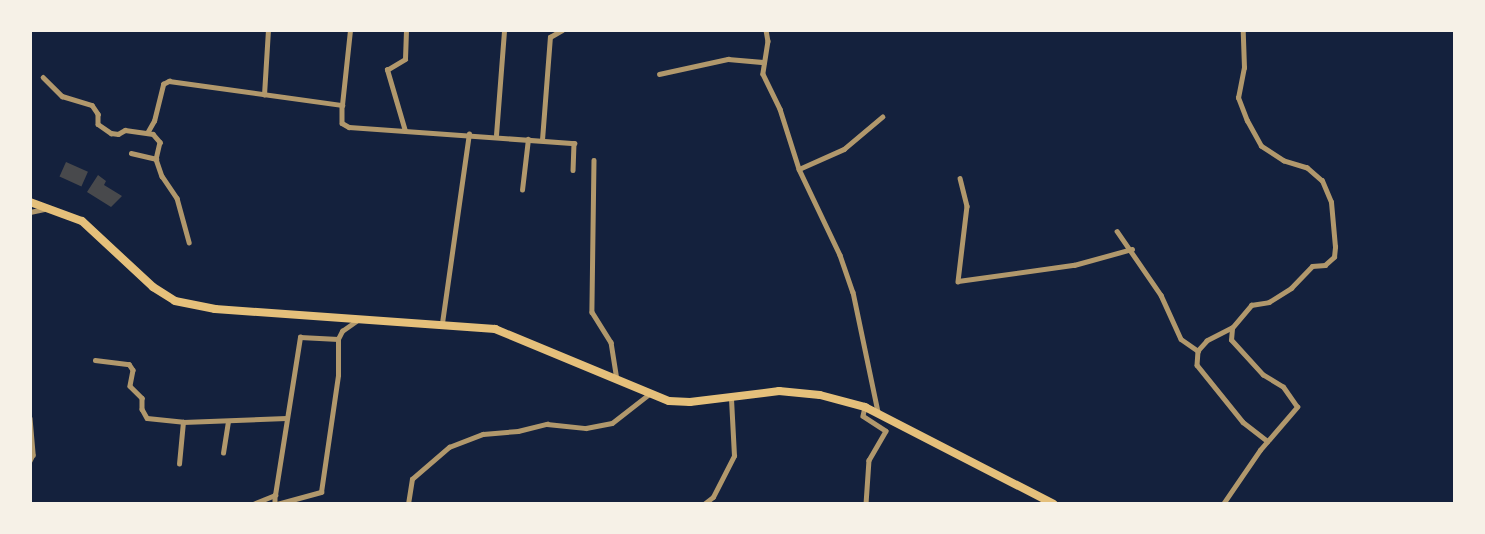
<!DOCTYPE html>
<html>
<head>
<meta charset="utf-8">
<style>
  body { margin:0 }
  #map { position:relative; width:1485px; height:534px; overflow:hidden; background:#14213d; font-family:"Public Sans",sans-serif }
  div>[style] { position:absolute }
  .building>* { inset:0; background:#48494c; transform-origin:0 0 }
  .minor>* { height:4.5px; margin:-2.25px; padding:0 2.25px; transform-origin:2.25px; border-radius:2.25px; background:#b1986c }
  .trunk>* { height:8px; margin:-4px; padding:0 4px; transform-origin:4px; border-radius:4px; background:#e5c07b }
  span { translate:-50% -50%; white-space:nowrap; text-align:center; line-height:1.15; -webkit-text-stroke:7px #f6f1e7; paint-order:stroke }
  .frame { position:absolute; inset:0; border:32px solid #f6f1e7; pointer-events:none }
</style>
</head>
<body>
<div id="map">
  <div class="building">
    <i style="left:66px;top:162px;width:24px;height:16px;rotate:24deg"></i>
    <i style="clip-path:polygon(98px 175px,106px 181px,104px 185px,122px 196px,111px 207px,87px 192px)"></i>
  </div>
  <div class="minor">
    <i style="left:766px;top:30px;width:11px;rotate:80deg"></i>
    <i style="left:768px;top:41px;width:33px;rotate:99deg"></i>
    <i style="left:763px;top:74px;width:39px;rotate:64deg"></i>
    <i style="left:780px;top:109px;width:63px;rotate:72.4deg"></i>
    <i style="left:799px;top:169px;width:95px;rotate:64.5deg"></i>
    <i style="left:840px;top:255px;width:39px;rotate:71deg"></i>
    <i style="left:853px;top:292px;width:123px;rotate:78.2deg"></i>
    <i style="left:659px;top:74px;width:71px;rotate:-12.3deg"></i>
    <i style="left:728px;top:59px;width:36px;rotate:5deg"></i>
    <i style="left:43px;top:77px;width:27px;rotate:45deg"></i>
    <i style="left:62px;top:96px;width:31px;rotate:17deg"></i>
    <i style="left:92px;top:105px;width:11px;rotate:56deg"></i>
    <i style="left:98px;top:114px;width:10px;rotate:90deg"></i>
    <i style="left:98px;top:124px;width:16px;rotate:35deg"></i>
    <i style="left:111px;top:133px;width:7px;rotate:8deg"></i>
    <i style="left:118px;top:134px;width:8px;rotate:-30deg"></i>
    <i style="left:125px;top:130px;width:28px;rotate:8deg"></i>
    <i style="left:153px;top:134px;width:11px;rotate:49deg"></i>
    <i style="left:160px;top:142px;width:17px;rotate:103deg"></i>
    <i style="left:264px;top:95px;width:65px;rotate:-86.5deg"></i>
    <i style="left:342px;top:105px;width:18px;rotate:90deg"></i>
    <i style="left:342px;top:123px;width:8px;rotate:30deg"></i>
    <i style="left:349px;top:127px;width:226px;rotate:4.1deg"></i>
    <i style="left:574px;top:143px;width:27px;rotate:92deg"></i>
    <i style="left:405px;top:131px;width:64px;rotate:-106.4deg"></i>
    <i style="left:387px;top:70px;width:21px;rotate:-31deg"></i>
    <i style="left:405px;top:59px;width:29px;rotate:-88deg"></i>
    <i style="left:147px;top:133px;width:14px;rotate:-60deg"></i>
    <i style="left:154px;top:121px;width:38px;rotate:-76deg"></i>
    <i style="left:163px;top:84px;width:7px;rotate:-27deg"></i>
    <i style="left:169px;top:81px;width:175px;rotate:7.9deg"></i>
    <i style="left:342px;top:105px;width:75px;rotate:-83.9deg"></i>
    <i style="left:496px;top:135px;width:105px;rotate:-85.6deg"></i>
    <i style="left:542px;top:140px;width:103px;rotate:-85.6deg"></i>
    <i style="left:550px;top:37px;width:14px;rotate:-30deg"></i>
    <i style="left:131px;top:153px;width:26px;rotate:13deg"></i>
    <i style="left:156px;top:159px;width:18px;rotate:71deg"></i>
    <i style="left:162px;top:176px;width:27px;rotate:56deg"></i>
    <i style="left:177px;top:198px;width:46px;rotate:74.7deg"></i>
    <i style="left:594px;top:160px;width:152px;rotate:90.8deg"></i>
    <i style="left:592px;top:312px;width:36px;rotate:58deg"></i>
    <i style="left:611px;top:342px;width:38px;rotate:81deg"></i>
    <i style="left:799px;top:169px;width:49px;rotate:-24deg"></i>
    <i style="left:844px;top:149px;width:50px;rotate:-40.1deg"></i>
    <i style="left:960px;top:178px;width:29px;rotate:76deg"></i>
    <i style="left:967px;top:206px;width:76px;rotate:96.8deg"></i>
    <i style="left:958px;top:281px;width:117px;rotate:-7.9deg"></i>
    <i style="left:1074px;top:265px;width:60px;rotate:-15.4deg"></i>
    <i style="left:522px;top:190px;width:51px;rotate:-83.3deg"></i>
    <i style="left:30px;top:212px;width:14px;rotate:-12deg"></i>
    <i style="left:1117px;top:231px;width:78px;rotate:55.5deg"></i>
    <i style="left:1161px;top:295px;width:48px;rotate:65.6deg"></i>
    <i style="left:1181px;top:339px;width:21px;rotate:35deg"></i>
    <i style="left:442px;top:323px;width:191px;rotate:-81.9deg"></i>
    <i style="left:1232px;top:328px;width:28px;rotate:153deg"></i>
    <i style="left:1207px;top:341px;width:13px;rotate:132deg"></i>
    <i style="left:1198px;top:351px;width:14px;rotate:94deg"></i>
    <i style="left:1197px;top:365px;width:73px;rotate:51.1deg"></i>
    <i style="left:1243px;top:422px;width:31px;rotate:38deg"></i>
    <i style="left:95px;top:360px;width:34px;rotate:7deg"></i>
    <i style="left:129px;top:364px;width:7px;rotate:56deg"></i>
    <i style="left:133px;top:370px;width:16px;rotate:101deg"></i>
    <i style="left:130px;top:386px;width:17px;rotate:45deg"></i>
    <i style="left:142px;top:398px;width:11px;rotate:90deg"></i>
    <i style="left:142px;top:409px;width:10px;rotate:61deg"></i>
    <i style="left:147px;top:418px;width:36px;rotate:6deg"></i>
    <i style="left:183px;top:422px;width:103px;rotate:-2.2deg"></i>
    <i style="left:865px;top:407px;width:9px;rotate:103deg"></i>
    <i style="left:863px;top:416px;width:27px;rotate:33deg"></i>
    <i style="left:886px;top:431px;width:34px;rotate:120deg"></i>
    <i style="left:869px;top:460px;width:44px;rotate:93.9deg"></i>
    <i style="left:30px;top:418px;width:37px;rotate:85deg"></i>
    <i style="left:33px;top:455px;width:7px;rotate:117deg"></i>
    <i style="left:223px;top:453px;width:32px;rotate:-81deg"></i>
    <i style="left:179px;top:464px;width:42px;rotate:-84.6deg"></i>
    <i style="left:275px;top:495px;width:160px;rotate:-81deg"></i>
    <i style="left:300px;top:337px;width:38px;rotate:3deg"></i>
    <i style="left:338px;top:339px;width:9px;rotate:-63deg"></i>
    <i style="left:342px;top:331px;width:19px;rotate:-35deg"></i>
    <i style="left:253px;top:504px;width:24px;rotate:-22deg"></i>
    <i style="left:275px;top:495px;width:9px;rotate:90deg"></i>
    <i style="left:277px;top:504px;width:46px;rotate:-15.3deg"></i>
    <i style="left:321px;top:492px;width:118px;rotate:-81.7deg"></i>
    <i style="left:338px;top:375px;width:36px;rotate:-90deg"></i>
    <i style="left:408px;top:504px;width:25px;rotate:-81deg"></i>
    <i style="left:412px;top:479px;width:49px;rotate:-40.9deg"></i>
    <i style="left:449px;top:447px;width:36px;rotate:-21deg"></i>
    <i style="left:483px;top:434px;width:35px;rotate:-5deg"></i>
    <i style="left:518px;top:431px;width:30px;rotate:-14deg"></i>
    <i style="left:547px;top:424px;width:39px;rotate:6deg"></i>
    <i style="left:586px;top:428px;width:26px;rotate:-11deg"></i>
    <i style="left:612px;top:423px;width:46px;rotate:-37.9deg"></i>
    <i style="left:704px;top:504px;width:11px;rotate:-38deg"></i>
    <i style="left:713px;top:497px;width:46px;rotate:-62.9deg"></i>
    <i style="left:734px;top:456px;width:58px;rotate:-93deg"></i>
    <i style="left:1223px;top:504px;width:65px;rotate:-55.6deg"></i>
    <i style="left:1260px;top:450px;width:57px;rotate:-49.3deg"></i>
    <i style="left:1297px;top:407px;width:24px;rotate:-125deg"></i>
    <i style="left:1283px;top:387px;width:23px;rotate:-149deg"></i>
    <i style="left:1263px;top:375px;width:47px;rotate:-132.4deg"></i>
    <i style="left:1231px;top:340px;width:12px;rotate:-85deg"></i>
    <i style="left:1232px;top:328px;width:30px;rotate:-50deg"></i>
    <i style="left:1251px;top:305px;width:18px;rotate:-9deg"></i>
    <i style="left:1269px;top:302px;width:26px;rotate:-32deg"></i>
    <i style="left:1291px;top:288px;width:30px;rotate:-46deg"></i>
    <i style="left:1312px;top:266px;width:13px;rotate:-4deg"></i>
    <i style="left:1325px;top:265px;width:12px;rotate:-42deg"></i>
    <i style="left:1334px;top:257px;width:10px;rotate:-84deg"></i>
    <i style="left:1335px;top:247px;width:45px;rotate:-95.1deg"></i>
    <i style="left:1331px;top:202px;width:23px;rotate:-113deg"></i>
    <i style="left:1322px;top:181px;width:20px;rotate:-139deg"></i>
    <i style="left:1307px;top:168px;width:24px;rotate:-163deg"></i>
    <i style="left:1284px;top:161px;width:27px;rotate:-147deg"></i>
    <i style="left:1261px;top:146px;width:29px;rotate:-119deg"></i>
    <i style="left:1247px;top:121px;width:25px;rotate:-111deg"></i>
    <i style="left:1238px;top:98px;width:31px;rotate:-79deg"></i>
    <i style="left:1244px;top:68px;width:38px;rotate:-92deg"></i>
  </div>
  <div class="trunk">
    <i style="left:30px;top:202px;width:55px;rotate:20.1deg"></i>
    <i style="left:82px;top:221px;width:97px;rotate:42.9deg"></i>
    <i style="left:153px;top:287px;width:26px;rotate:32deg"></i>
    <i style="left:175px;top:301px;width:41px;rotate:11.3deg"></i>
    <i style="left:215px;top:309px;width:281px;rotate:4.1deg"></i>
    <i style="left:495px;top:329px;width:188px;rotate:22.5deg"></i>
    <i style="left:669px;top:401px;width:21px;rotate:3deg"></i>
    <i style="left:690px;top:402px;width:90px;rotate:-7deg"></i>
    <i style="left:779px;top:391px;width:41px;rotate:5.6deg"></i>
    <i style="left:820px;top:395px;width:47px;rotate:14.9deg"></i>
    <i style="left:865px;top:407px;width:212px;rotate:27.2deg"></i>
  </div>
  <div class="frame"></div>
</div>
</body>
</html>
